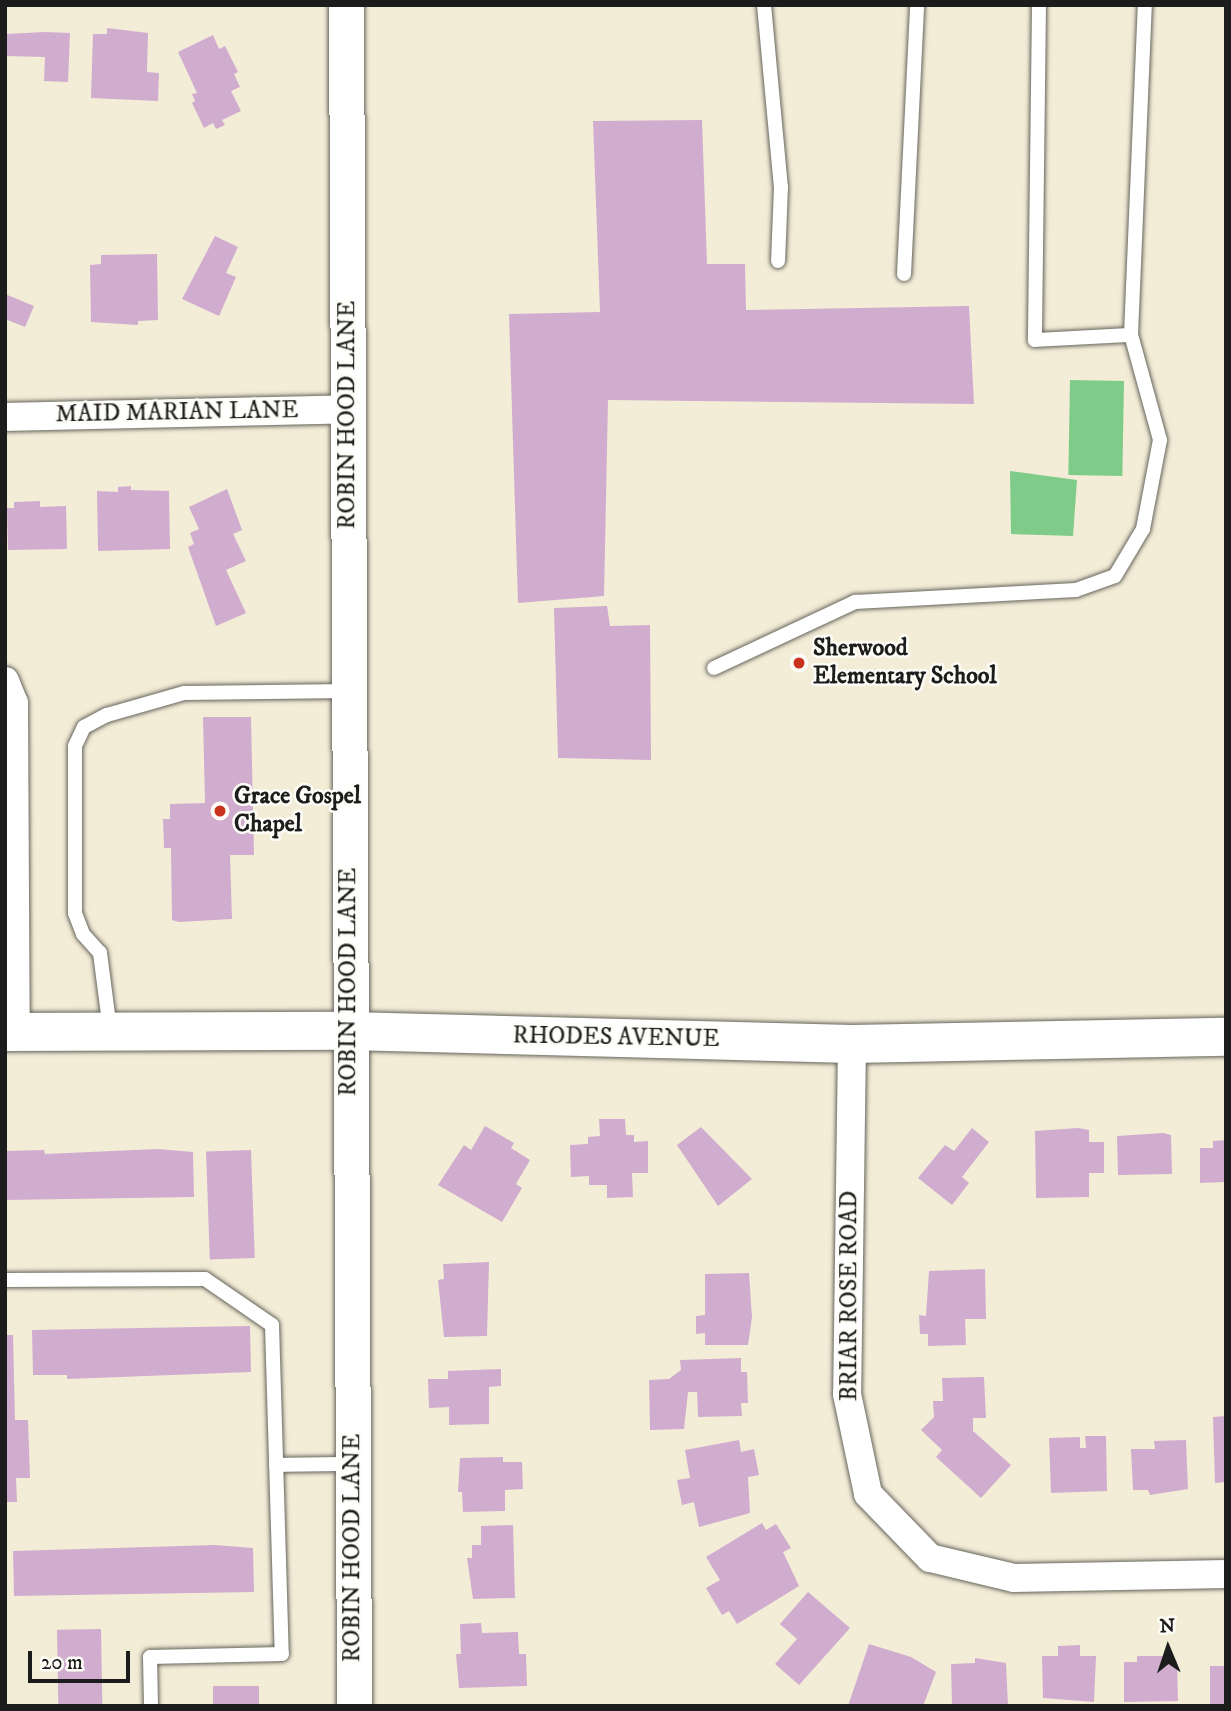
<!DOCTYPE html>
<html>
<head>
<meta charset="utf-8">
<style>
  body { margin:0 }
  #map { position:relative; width:1231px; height:1711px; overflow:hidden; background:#f3edd7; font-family:"IM FELL DW Pica",serif }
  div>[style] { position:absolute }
  .green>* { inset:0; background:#7fcc8a; transform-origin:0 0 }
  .building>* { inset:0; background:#d0accf; transform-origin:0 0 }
  .roads { filter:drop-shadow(0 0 2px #67655d) drop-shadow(0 0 2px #67655d) }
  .service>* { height:14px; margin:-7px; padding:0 7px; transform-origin:7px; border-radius:7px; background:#fff }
  .minor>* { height:28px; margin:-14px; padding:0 14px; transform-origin:14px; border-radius:14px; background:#fff }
  .tertiary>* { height:35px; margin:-17.5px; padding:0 17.5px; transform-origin:17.5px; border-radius:17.5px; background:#fff }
  .secondary>* { height:38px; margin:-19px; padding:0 19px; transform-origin:19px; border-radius:19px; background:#fff }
  .dots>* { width:19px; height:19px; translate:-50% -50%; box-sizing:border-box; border:4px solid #fdfcf7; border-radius:50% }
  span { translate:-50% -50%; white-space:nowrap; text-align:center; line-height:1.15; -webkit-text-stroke:5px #fdfcf7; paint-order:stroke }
  .street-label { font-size:24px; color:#1c1c1c }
  .poi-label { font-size:24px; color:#1c1c1c; font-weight:700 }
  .left { translate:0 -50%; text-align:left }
  .frame { position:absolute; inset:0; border:7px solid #1c1c1c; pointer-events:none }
  .north { position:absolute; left:1133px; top:1613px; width:70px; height:70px; -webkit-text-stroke:5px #fdfcf7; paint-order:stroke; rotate:358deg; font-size:19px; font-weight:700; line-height:28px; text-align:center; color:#1c1c1c }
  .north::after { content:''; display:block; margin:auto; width:24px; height:32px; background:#1c1c1c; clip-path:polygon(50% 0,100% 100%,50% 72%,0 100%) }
  .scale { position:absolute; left:28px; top:1651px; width:102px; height:32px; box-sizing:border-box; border:4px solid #1c1c1c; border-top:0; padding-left:9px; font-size:21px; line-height:24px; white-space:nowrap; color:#1c1c1c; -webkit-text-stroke:5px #fdfcf7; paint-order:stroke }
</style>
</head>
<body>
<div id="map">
  <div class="green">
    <i style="left:1070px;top:380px;width:54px;height:95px;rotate:1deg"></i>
    <i style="clip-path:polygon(1010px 471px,1077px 480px,1073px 536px,1011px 534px)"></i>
  </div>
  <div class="building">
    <i style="clip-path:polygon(107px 28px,148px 33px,147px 72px,159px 73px,158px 101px,91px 98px,93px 34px,107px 34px)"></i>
    <i style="clip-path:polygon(45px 32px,70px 33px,68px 82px,44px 81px,45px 57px,5px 56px,5px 34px)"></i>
    <i style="clip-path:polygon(213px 35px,219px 49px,225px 46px,238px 72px,234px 74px,240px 87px,231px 91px,241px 111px,222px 120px,225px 125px,216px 129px,213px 123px,204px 128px,192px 103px,195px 101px,192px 94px,197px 93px,178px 52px)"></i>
    <i style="clip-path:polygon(702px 120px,707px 264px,745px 264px,746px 310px,969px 306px,974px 404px,608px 400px,604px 596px,518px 603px,509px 314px,600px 312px,593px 121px)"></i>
    <i style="clip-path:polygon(215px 236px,238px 247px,226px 273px,236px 277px,219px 316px,182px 299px)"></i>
    <i style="clip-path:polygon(157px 254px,158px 320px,138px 321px,138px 325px,91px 322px,90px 265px,101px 264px,101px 255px)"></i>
    <i style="clip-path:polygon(5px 294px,34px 306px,25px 327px,5px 319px)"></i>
    <i style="clip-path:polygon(131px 486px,131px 490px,169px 491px,170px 549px,98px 551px,97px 491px,118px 492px,118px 487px)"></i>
    <i style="clip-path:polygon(227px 489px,242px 530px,233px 534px,246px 561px,226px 570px,246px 613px,216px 626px,188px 547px,194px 544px,190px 533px,199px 529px,189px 507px)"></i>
    <i style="clip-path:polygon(40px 501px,40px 507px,66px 506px,67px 549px,8px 550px,7px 508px,14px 508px,14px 502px)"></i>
    <i style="clip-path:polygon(607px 606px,610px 626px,650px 625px,651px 760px,558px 758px,554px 608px)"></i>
    <i style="clip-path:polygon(203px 717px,251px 717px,254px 855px,230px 855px,232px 919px,179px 922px,172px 920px,171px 848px,164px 848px,163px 819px,170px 819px,170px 804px,205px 803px)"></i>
    <i style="clip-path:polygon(599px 1119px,625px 1119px,626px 1135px,634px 1135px,634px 1142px,648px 1141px,648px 1173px,632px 1173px,633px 1197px,607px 1198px,607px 1185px,589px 1185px,589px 1176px,571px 1177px,570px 1145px,588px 1144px,588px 1137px,600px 1136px)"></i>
    <i style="clip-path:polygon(485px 1126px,514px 1143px,511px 1148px,530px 1160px,516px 1184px,522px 1188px,502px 1222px,438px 1185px,464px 1145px,471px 1150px)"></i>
    <i style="clip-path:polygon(701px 1127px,752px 1179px,718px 1206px,677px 1145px)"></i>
    <i style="clip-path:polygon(972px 1128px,989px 1142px,962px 1177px,969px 1183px,952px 1205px,918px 1178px,945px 1145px,954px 1151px)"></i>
    <i style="clip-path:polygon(1078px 1128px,1089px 1130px,1089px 1142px,1104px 1142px,1104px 1173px,1089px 1173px,1089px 1197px,1036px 1198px,1035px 1131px)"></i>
    <i style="clip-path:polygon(1163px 1133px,1171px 1135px,1172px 1174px,1118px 1175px,1117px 1136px)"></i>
    <i style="clip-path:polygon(1226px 1140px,1226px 1182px,1200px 1183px,1200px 1148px,1213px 1148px,1213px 1141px)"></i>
    <i style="clip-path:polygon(158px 1149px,193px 1152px,194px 1197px,5px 1200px,5px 1151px,44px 1150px,45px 1154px)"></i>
    <i style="left:251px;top:1150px;width:108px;height:45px;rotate:88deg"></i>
    <i style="clip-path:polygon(489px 1262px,487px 1336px,444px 1337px,438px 1280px,444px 1279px,443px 1264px)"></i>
    <i style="clip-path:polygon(985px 1269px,986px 1319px,965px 1319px,966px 1345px,928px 1346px,928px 1334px,920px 1334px,919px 1315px,926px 1316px,929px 1271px)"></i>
    <i style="clip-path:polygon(749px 1273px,752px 1317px,748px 1345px,705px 1345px,705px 1333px,696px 1334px,696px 1316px,705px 1315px,705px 1274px)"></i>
    <i style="clip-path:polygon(250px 1326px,251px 1372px,67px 1379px,67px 1375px,33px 1375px,32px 1330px)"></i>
    <i style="clip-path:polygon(5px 1335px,13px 1335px,15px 1420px,28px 1420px,30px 1478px,16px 1478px,17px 1502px,5px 1502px)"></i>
    <i style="clip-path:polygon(741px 1358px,741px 1372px,747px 1372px,748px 1403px,741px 1403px,742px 1416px,698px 1417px,697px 1392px,688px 1392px,684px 1429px,650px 1430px,649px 1380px,669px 1379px,681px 1370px,680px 1360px)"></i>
    <i style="clip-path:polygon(501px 1369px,501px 1386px,489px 1387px,489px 1424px,449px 1425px,449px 1407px,429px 1408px,428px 1379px,448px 1379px,448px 1371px)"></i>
    <i style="clip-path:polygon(984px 1377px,986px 1418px,973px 1418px,973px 1431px,1011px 1465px,981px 1498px,936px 1457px,942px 1450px,921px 1430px,934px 1417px,933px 1401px,943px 1401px,942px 1378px)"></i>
    <i style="clip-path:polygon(1226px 1416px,1226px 1482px,1215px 1483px,1213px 1417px)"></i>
    <i style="clip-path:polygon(1085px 1436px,1106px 1436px,1107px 1491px,1051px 1493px,1049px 1438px,1080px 1437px,1080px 1448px,1086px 1448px)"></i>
    <i style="clip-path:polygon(739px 1440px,741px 1452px,754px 1449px,759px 1475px,748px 1477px,750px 1513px,699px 1527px,694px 1502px,682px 1505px,677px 1480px,690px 1478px,685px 1450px)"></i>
    <i style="clip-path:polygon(1186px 1440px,1188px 1489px,1150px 1495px,1148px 1490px,1133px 1490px,1131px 1449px,1155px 1449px,1154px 1441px)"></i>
    <i style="clip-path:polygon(503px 1457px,503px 1462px,522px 1462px,523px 1489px,505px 1490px,505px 1511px,463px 1512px,462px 1492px,458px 1492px,460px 1458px)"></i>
    <i style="clip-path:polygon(762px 1523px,766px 1530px,776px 1524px,791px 1548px,783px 1552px,799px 1586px,737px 1624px,729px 1611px,722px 1615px,706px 1588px,720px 1580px,706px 1557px)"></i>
    <i style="clip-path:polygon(513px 1525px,515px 1598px,473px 1599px,467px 1558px,472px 1558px,472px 1545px,481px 1545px,481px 1526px)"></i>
    <i style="clip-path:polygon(215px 1545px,253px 1548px,254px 1592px,14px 1596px,13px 1551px)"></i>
    <i style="clip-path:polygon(808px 1592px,850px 1628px,799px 1685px,775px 1664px,797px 1639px,780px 1624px)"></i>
    <i style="clip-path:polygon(481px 1623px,482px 1633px,518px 1632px,519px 1654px,526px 1654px,527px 1686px,459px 1688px,456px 1654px,461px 1654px,460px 1624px)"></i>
    <i style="left:101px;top:1629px;width:77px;height:44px;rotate:89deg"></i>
    <i style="clip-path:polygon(869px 1644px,911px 1657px,936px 1672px,923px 1706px,848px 1706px)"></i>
    <i style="clip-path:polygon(1080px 1645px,1080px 1656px,1096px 1656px,1094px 1702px,1043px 1698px,1042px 1656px,1058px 1656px,1058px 1646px)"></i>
    <i style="clip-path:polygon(1137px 1656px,1165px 1656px,1164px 1661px,1177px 1661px,1178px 1701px,1124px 1702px,1124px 1662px,1137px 1662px)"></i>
    <i style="clip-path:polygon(975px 1658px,1006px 1663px,1008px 1706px,952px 1706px,951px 1664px,975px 1663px)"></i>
    <i style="left:1210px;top:1666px;width:16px;height:40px"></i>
    <i style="left:259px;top:1686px;width:20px;height:46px;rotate:90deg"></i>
  </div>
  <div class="roads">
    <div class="service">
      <i style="left:764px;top:5px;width:183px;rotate:84.7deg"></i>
      <i style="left:781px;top:187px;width:74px;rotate:92.3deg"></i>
      <i style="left:1039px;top:5px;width:335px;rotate:90.7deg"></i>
      <i style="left:1035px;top:340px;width:96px;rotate:-3deg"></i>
      <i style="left:1131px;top:335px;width:330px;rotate:-87.6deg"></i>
      <i style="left:904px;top:274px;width:269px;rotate:-87.2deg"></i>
      <i style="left:714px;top:668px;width:156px;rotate:-25.1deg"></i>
      <i style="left:855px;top:602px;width:221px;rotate:-3.1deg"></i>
      <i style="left:1076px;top:590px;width:41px;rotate:-19.7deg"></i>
      <i style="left:1115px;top:576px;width:55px;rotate:-59.2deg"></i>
      <i style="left:1143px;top:529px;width:91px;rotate:-79.2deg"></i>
      <i style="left:1160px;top:440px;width:109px;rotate:-105.4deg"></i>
      <i style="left:110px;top:1030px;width:78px;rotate:-97.4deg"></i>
      <i style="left:100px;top:953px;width:25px;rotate:-132deg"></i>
      <i style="left:83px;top:934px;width:22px;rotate:-111deg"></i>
      <i style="left:75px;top:913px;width:167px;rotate:-90deg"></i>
      <i style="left:75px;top:746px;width:21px;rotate:-65deg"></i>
      <i style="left:84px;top:727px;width:26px;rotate:-28deg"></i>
      <i style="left:107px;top:715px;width:80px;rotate:-15.9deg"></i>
      <i style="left:184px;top:693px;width:164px;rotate:-0.7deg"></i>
      <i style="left:5px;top:1280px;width:200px;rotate:-0.3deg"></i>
      <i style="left:205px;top:1279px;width:81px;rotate:34.5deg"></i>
      <i style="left:272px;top:1325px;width:329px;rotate:88.3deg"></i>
      <i style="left:282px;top:1654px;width:132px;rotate:178.7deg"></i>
      <i style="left:150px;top:1657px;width:49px;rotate:88.8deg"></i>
      <i style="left:276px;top:1465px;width:76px;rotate:-0.8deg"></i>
    </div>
    <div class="minor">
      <i style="left:5px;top:417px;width:343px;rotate:-1.3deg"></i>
      <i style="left:5px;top:681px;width:24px;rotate:68deg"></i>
      <i style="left:14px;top:703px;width:328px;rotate:89.7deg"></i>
      <i style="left:852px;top:1044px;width:350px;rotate:90.8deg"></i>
      <i style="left:847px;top:1394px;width:102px;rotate:78.1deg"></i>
      <i style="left:868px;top:1494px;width:89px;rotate:45.9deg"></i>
      <i style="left:930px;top:1558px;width:86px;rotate:13.4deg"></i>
      <i style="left:1014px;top:1578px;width:212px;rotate:-1.1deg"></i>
    </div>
    <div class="tertiary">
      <i style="left:346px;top:5px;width:1701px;rotate:89.73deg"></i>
    </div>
    <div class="secondary">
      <i style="left:5px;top:1032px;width:343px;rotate:-0.2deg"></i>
      <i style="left:348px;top:1031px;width:504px;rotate:1.48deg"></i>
      <i style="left:852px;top:1044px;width:374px;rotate:-1.1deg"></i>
    </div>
  </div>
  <div class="dots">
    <i style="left:799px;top:663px;background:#c8321e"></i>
    <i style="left:220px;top:811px;background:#c8321e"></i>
  </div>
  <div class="street-label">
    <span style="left:177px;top:413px;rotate:-1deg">MAID MARIAN LANE</span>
    <span style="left:348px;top:415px;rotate:-90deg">ROBIN HOOD LANE</span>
    <span style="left:349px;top:982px;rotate:-90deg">ROBIN HOOD LANE</span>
    <span style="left:616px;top:1038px;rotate:1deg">RHODES AVENUE</span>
    <span style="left:850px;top:1296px;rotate:-90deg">BRIAR ROSE ROAD</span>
    <span style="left:353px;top:1548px;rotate:-90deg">ROBIN HOOD LANE</span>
  </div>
  <div class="poi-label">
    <span class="left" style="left:813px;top:663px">Sherwood<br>Elementary School</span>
    <span class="left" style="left:234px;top:811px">Grace Gospel<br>Chapel</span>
  </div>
  <div class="frame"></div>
  <div class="north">N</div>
  <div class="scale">20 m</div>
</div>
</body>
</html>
